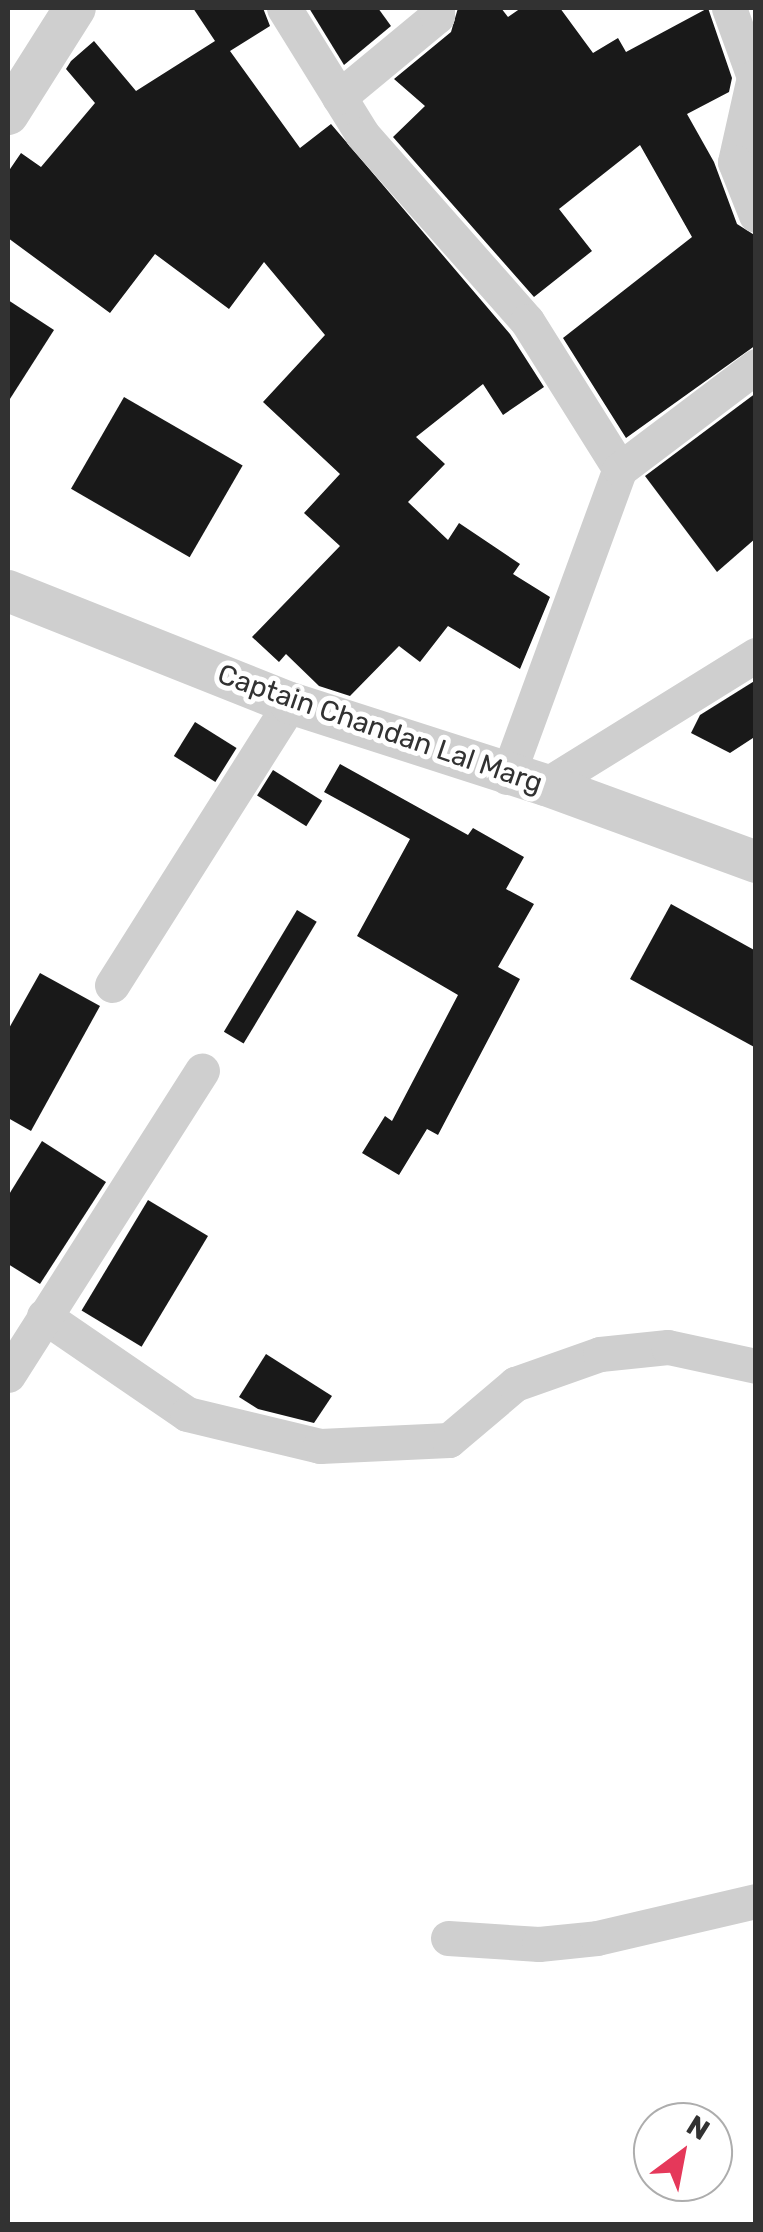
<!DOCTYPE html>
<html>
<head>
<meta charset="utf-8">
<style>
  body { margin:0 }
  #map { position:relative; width:763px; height:2232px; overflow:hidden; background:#fff; font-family:Rubik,sans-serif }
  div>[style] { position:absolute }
  .building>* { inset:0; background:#191919; transform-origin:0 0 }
  .minor>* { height:35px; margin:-17.5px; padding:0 17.5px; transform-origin:17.5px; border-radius:17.5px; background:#cfcfcf }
  .tertiary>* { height:42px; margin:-21px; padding:0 21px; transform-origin:21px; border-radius:21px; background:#cfcfcf }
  span { translate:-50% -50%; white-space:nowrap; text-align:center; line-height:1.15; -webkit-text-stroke:10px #fff; paint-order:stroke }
  .street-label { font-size:28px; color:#323232 }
  .frame { position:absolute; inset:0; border:10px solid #323232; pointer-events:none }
  .north { position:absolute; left:633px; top:2102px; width:100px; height:100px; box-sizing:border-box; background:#fff; border:2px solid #adadad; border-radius:50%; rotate:32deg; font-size:28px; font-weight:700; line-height:40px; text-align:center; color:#323232 }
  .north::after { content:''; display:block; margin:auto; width:35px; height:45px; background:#e5385a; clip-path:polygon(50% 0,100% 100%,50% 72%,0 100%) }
</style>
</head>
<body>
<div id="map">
  <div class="building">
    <i style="clip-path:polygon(193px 8px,263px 8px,270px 26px,230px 51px,300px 148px,331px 124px,510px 334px,544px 387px,503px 415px,483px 384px,416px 437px,445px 464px,408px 502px,448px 540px,459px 523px,520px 564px,513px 574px,550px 597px,520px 669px,448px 626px,420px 662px,399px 646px,350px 696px,319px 686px,286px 654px,279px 662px,252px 637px,340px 546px,304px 513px,340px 474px,263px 402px,325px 335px,264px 262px,229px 309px,155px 254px,110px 313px,8px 238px,8px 172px,21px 153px,41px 167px,95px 103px,66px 69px,71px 61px,94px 41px,136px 91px,215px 41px)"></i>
    <i style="clip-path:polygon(309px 8px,378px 8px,391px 26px,344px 65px)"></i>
    <i style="clip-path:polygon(458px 8px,501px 8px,508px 17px,521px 8px,560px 8px,593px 53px,618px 38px,626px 52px,708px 8px,732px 78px,729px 92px,687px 114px,714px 162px,737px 224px,756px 236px,756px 345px,626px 438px,563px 338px,692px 237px,640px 145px,559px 209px,592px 251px,534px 297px,393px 137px,425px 106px,394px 79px,451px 32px)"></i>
    <i style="clip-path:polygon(8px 300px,54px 330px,8px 402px)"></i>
    <i style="clip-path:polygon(756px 393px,756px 538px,717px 572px,645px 476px)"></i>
    <i style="left:124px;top:397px;width:137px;height:106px;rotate:30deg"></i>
    <i style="clip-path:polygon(756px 680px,756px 736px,730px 753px,691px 733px,700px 715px)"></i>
    <i style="left:195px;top:722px;width:49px;height:40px;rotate:32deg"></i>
    <i style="clip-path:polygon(340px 764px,468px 835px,473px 828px,524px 857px,506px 889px,534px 904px,498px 967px,520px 979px,438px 1135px,427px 1129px,399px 1175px,362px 1153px,385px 1116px,392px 1121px,458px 995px,357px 936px,410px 839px,324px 792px)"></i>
    <i style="left:273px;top:770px;width:58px;height:30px;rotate:32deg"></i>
    <i style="clip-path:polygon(671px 904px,756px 951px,756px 1048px,630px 979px)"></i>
    <i style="left:297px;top:910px;width:23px;height:142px;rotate:31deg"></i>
    <i style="clip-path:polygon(40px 973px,100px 1006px,31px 1131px,8px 1118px,8px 1030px)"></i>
    <i style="clip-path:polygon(42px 1141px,106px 1182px,40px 1284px,8px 1264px,8px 1196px)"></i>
    <i style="left:148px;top:1200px;width:70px;height:129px;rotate:31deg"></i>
    <i style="clip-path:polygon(266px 1354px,332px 1396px,314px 1423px,258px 1409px,239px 1397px)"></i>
  </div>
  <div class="minor">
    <i style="left:284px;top:8px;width:148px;rotate:58.2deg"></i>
    <i style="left:362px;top:134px;width:249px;rotate:48.6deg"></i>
    <i style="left:527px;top:321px;width:175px;rotate:57.9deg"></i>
    <i style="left:729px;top:8px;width:73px;rotate:70.1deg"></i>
    <i style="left:754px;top:77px;width:87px;rotate:102.6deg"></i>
    <i style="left:735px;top:162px;width:57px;rotate:68.4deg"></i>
    <i style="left:339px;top:97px;width:127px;rotate:-39.6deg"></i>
    <i style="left:437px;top:16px;width:8px;rotate:-90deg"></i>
    <i style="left:507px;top:777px;width:328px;rotate:-69.9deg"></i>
    <i style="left:620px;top:469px;width:171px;rotate:-37.1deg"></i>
    <i style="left:546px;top:785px;width:247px;rotate:-31.8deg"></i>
    <i style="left:112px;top:985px;width:333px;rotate:-57.7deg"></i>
    <i style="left:44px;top:1316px;width:173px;rotate:34.4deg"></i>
    <i style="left:187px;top:1414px;width:137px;rotate:13.5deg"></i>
    <i style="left:320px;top:1446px;width:129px;rotate:-2.7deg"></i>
    <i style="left:449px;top:1440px;width:87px;rotate:-40.3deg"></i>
    <i style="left:515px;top:1384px;width:90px;rotate:-19.4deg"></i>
    <i style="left:600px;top:1354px;width:68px;rotate:-5.9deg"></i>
    <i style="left:668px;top:1347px;width:90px;rotate:12.2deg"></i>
    <i style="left:8px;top:1375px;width:361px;rotate:-57.5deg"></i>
    <i style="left:448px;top:1938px;width:91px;rotate:3.8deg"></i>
    <i style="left:539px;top:1944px;width:58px;rotate:-5.9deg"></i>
    <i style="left:597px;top:1938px;width:163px;rotate:-13.1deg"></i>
  </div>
  <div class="tertiary">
    <i style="left:8px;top:114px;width:125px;rotate:-57.7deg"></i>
    <i style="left:8px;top:591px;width:303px;rotate:21.7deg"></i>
    <i style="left:290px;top:703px;width:269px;rotate:17.8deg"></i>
    <i style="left:546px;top:785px;width:224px;rotate:20.1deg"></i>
  </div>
  <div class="street-label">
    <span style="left:380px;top:729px;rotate:19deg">Captain Chandan Lal Marg</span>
  </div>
  <div class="frame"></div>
  <div class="north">N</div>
</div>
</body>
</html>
